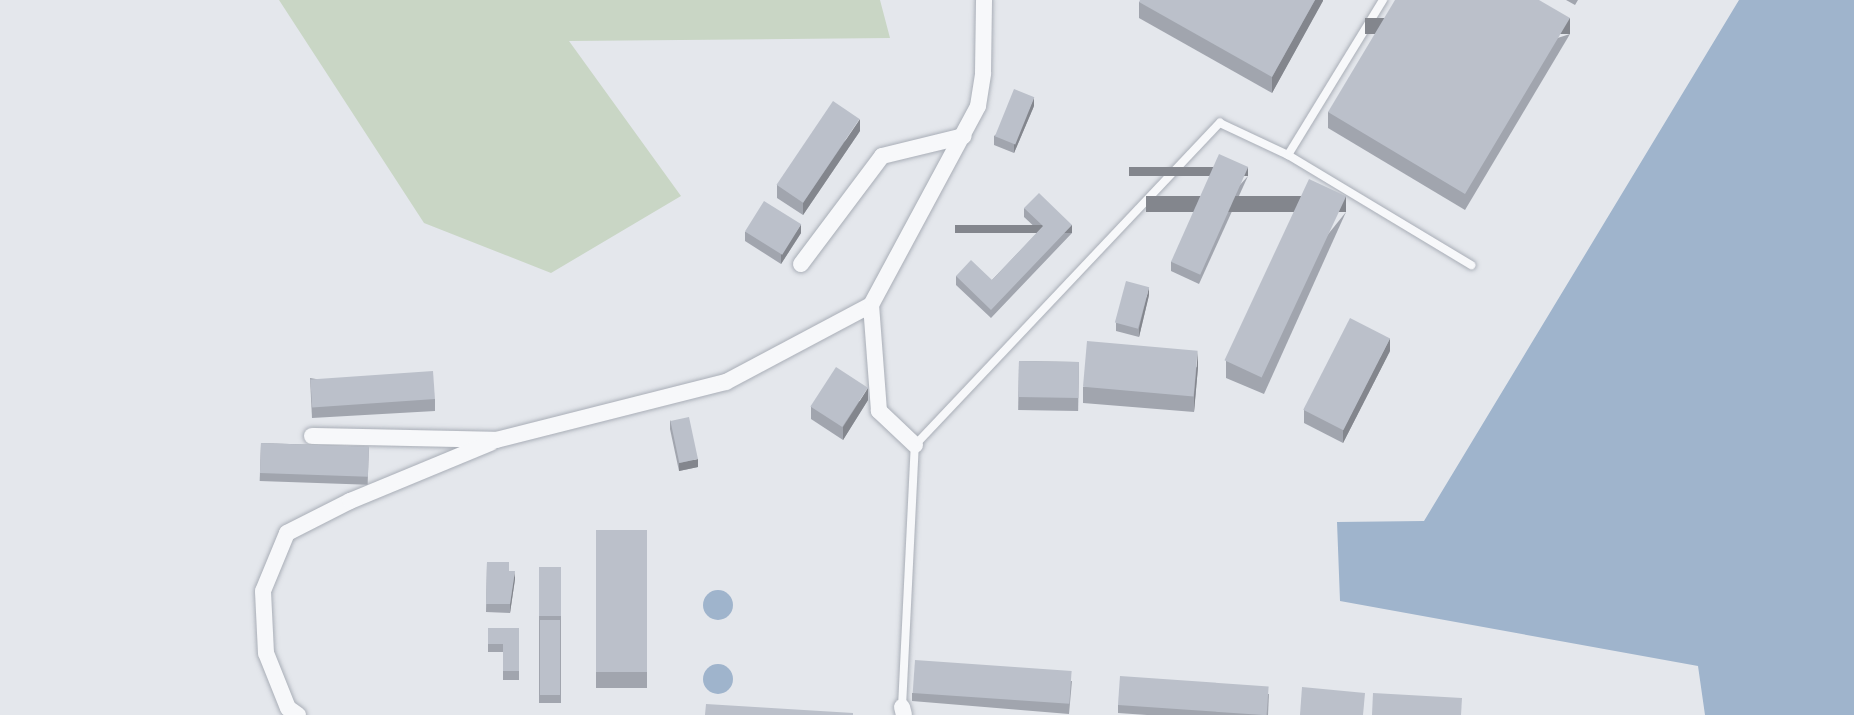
<!DOCTYPE html>
<html>
<head>
<meta charset="utf-8">
<style>
  body { margin:0 }
  #map { position:relative; width:1854px; height:715px; overflow:hidden; background:#e4e7ec; font-family:"Asap Condensed",sans-serif }
  div>[style] { position:absolute }
  .green>* { inset:0; background:#c9d6c5 }
  .water>* { inset:0; background:#9fb4cc }
  .round { border-radius:50% }
  .roads { filter:drop-shadow(0 0 2px #a9aeb7) drop-shadow(0 0 2px #a9aeb7) }
  .service>* { height:8px; margin:-4px; padding:0 4px; transform-origin:4px; border-radius:4px; background:#f7f8fa }
  .minor>* { height:16px; margin:-8px; padding:0 8px; transform-origin:8px; border-radius:8px; background:#f7f8fa }
  .wall>* { inset:0; background:#a1a5ae; transform-origin:0 0 }
  .shaded-wall>* { inset:0; background:#83868d; transform-origin:0 0 }
  .building>* { inset:0; background:#bbc0ca; transform-origin:0 0 }
  span { translate:-50% -50%; white-space:nowrap; text-align:center; line-height:1.15; -webkit-text-stroke:4.5px #f4f6f9; paint-order:stroke }
</style>
</head>
<body>
<div id="map">
  <div class="green">
    <i style="clip-path:polygon(279px 0,880px 0,890px 38px,569px 41px,681px 196px,551px 273px,424px 223px)"></i>
  </div>
  <div class="water">
    <i style="clip-path:polygon(1739px 0,1854px 0,1854px 715px,1705px 715px,1698px 666px,1340px 601px,1337px 522px,1424px 521px)"></i>
    <i class="round" style="left:703px;top:590px;width:30px;height:30px"></i>
    <i class="round" style="left:703px;top:664px;width:30px;height:30px"></i>
  </div>
  <div class="roads">
    <div class="service">
      <i style="left:1288px;top:155px;width:182px;rotate:-58.5deg"></i>
      <i style="left:902px;top:707px;width:262px;rotate:-87.2deg"></i>
      <i style="left:915px;top:445px;width:444px;rotate:-46.6deg"></i>
      <i style="left:1220px;top:123px;width:75px;rotate:25.2deg"></i>
      <i style="left:1288px;top:155px;width:214px;rotate:31deg"></i>
    </div>
    <div class="minor">
      <i style="left:801px;top:264px;width:135px;rotate:-53.1deg"></i>
      <i style="left:882px;top:156px;width:84px;rotate:-13.7deg"></i>
      <i style="left:312px;top:436px;width:184px;rotate:1.2deg"></i>
      <i style="left:496px;top:440px;width:237px;rotate:-14.2deg"></i>
      <i style="left:726px;top:382px;width:164px;rotate:-28deg"></i>
      <i style="left:915px;top:445px;width:50px;rotate:-136.6deg"></i>
      <i style="left:879px;top:411px;width:106px;rotate:-94.3deg"></i>
      <i style="left:871px;top:305px;width:226px;rotate:-61.7deg"></i>
      <i style="left:978px;top:106px;width:33px;rotate:-81deg"></i>
      <i style="left:983px;top:73px;width:73px;rotate:-89.2deg"></i>
      <i style="left:902px;top:707px;width:8px;rotate:76deg"></i>
      <i style="left:298px;top:715px;width:12px;rotate:-145deg"></i>
      <i style="left:288px;top:708px;width:59px;rotate:-111.8deg"></i>
      <i style="left:266px;top:653px;width:62px;rotate:-92.8deg"></i>
      <i style="left:263px;top:591px;width:63px;rotate:-67.5deg"></i>
      <i style="left:287px;top:533px;width:71px;rotate:-26.9deg"></i>
      <i style="left:350px;top:501px;width:152px;rotate:-22.5deg"></i>
    </div>
  </div>
  <div class="wall">
    <i style="clip-path:polygon(1323px 0,1272px 93px,1139px 18px,1139px 2px)"></i>
    <i style="clip-path:polygon(1566px 0,1578px 0,1575px 5px)"></i>
    <i style="clip-path:polygon(1570px 34px,1465px 210px,1328px 128px,1328px 112px)"></i>
    <i style="clip-path:polygon(1034px 106px,1014px 153px,994px 145px,994px 136px)"></i>
    <i style="clip-path:polygon(860px 131px,803px 215px,777px 198px,777px 185px)"></i>
    <i style="clip-path:polygon(1248px 176px,1199px 284px,1171px 271px,1171px 262px)"></i>
    <i style="clip-path:polygon(1024px 208px,1072px 233px,991px 318px,956px 285px,956px 276px,992px 280px,1039px 231px,1024px 217px)"></i>
    <i style="clip-path:polygon(1346px 212px,1264px 394px,1226px 378px,1226px 361px)"></i>
    <i style="clip-path:polygon(745px 232px,801px 233px,781px 264px,745px 241px)"></i>
    <i style="clip-path:polygon(1149px 295px,1139px 337px,1116px 331px,1116px 323px)"></i>
    <i style="clip-path:polygon(1390px 351px,1343px 443px,1304px 423px,1304px 410px)"></i>
    <i style="left:1019px;top:361px;width:60px;height:49px;rotate:1deg"></i>
    <i style="clip-path:polygon(1198px 367px,1194px 412px,1083px 403px,1083px 387px)"></i>
    <i style="clip-path:polygon(310px 378px,435px 399px,435px 411px,312px 418px)"></i>
    <i style="clip-path:polygon(868px 400px,843px 440px,811px 419px,811px 407px)"></i>
    <i style="clip-path:polygon(670px 420px,698px 467px,679px 471px,670px 429px)"></i>
    <i style="left:261px;top:443px;width:108px;height:38px;rotate:2deg"></i>
    <i style="left:596px;top:530px;width:51px;height:158px"></i>
    <i style="clip-path:polygon(487px 562px,509px 571px,515px 579px,510px 613px,486px 612px)"></i>
    <i style="left:539px;top:567px;width:22px;height:136px"></i>
    <i style="clip-path:polygon(488px 628px,519px 628px,519px 680px,503px 680px,503px 652px,488px 652px)"></i>
    <i style="clip-path:polygon(1072px 681px,1069px 714px,912px 701px,912px 693px)"></i>
    <i style="clip-path:polygon(1269px 694px,1268px 715px,1147px 715px,1118px 713px,1118px 705px)"></i>
  </div>
  <div class="shaded-wall">
    <i style="clip-path:polygon(1315px 0,1323px 0,1323px 1px,1272px 93px,1272px 77px)"></i>
    <i style="left:1570px;top:18px;width:16px;height:205px;rotate:90deg"></i>
    <i style="clip-path:polygon(1034px 97px,1034px 106px,1014px 153px,1014px 145px)"></i>
    <i style="clip-path:polygon(860px 119px,860px 131px,803px 215px,803px 203px)"></i>
    <i style="left:1248px;top:167px;width:9px;height:119px;rotate:90deg"></i>
    <i style="left:1346px;top:196px;width:16px;height:200px;rotate:90deg"></i>
    <i style="clip-path:polygon(801px 224px,801px 233px,781px 264px,781px 255px)"></i>
    <i style="left:1072px;top:225px;width:8px;height:117px;rotate:90deg"></i>
    <i style="clip-path:polygon(1149px 287px,1149px 295px,1139px 337px,1139px 328px)"></i>
    <i style="clip-path:polygon(1390px 338px,1390px 351px,1343px 443px,1343px 430px)"></i>
    <i style="clip-path:polygon(1198px 351px,1198px 367px,1194px 412px,1194px 396px)"></i>
    <i style="clip-path:polygon(868px 388px,868px 400px,843px 440px,843px 427px)"></i>
    <i style="clip-path:polygon(698px 459px,698px 467px,679px 471px,679px 463px)"></i>
    <i style="clip-path:polygon(515px 571px,515px 579px,510px 613px,510px 604px)"></i>
  </div>
  <div class="building">
    <i style="clip-path:polygon(1140px 0,1315px 0,1272px 77px,1139px 2px)"></i>
    <i style="clip-path:polygon(1395px 0,1539px 0,1570px 18px,1465px 194px,1328px 112px)"></i>
    <i style="left:1014px;top:89px;width:22px;height:51px;rotate:22deg"></i>
    <i style="left:833px;top:101px;width:32px;height:101px;rotate:34deg"></i>
    <i style="left:1219px;top:154px;width:32px;height:118px;rotate:24deg"></i>
    <i style="left:1309px;top:179px;width:41px;height:200px;rotate:25deg"></i>
    <i style="clip-path:polygon(1039px 193px,1072px 225px,991px 310px,956px 276px,971px 260px,992px 280px,1043px 226px,1024px 208px)"></i>
    <i style="left:764px;top:201px;width:44px;height:36px;rotate:32deg"></i>
    <i style="left:1126px;top:281px;width:24px;height:43px;rotate:15deg"></i>
    <i style="left:1350px;top:318px;width:45px;height:103px;rotate:27deg"></i>
    <i style="left:1087px;top:341px;width:111px;height:46px;rotate:5deg"></i>
    <i style="left:1019px;top:361px;width:60px;height:36px;rotate:1deg"></i>
    <i style="left:836px;top:367px;width:38px;height:47px;rotate:33deg"></i>
    <i style="left:433px;top:371px;width:28px;height:123px;rotate:86deg"></i>
    <i style="left:689px;top:417px;width:43px;height:19px;rotate:78deg"></i>
    <i style="left:261px;top:443px;width:108px;height:30px;rotate:2deg"></i>
    <i style="left:596px;top:530px;width:51px;height:142px"></i>
    <i style="clip-path:polygon(487px 562px,509px 562px,509px 571px,515px 571px,510px 604px,486px 604px)"></i>
    <i style="left:539px;top:567px;width:22px;height:49px"></i>
    <i style="left:540px;top:620px;width:20px;height:75px"></i>
    <i style="clip-path:polygon(488px 628px,519px 628px,519px 671px,503px 671px,503px 644px,488px 644px)"></i>
    <i style="left:915px;top:660px;width:157px;height:33px;rotate:4deg"></i>
    <i style="left:1120px;top:676px;width:149px;height:29px;rotate:4deg"></i>
    <i style="clip-path:polygon(1302px 687px,1365px 693px,1363px 715px,1300px 715px)"></i>
    <i style="clip-path:polygon(1373px 693px,1462px 698px,1461px 715px,1372px 715px)"></i>
    <i style="clip-path:polygon(706px 704px,853px 713px,853px 715px,705px 715px)"></i>
  </div>
</div>
</body>
</html>
